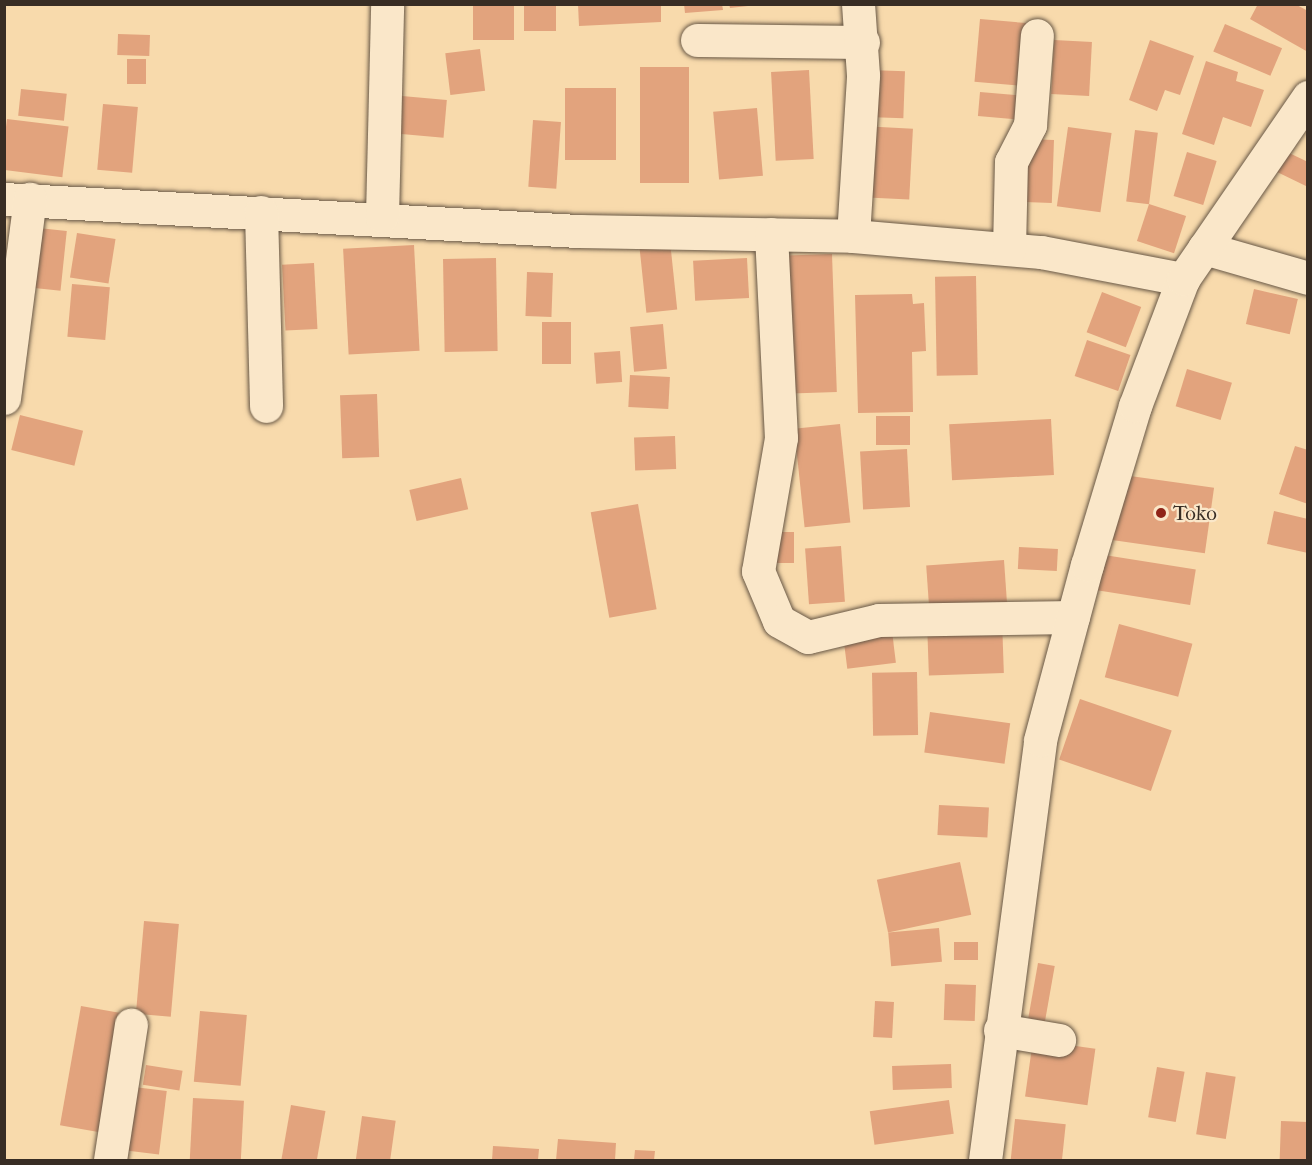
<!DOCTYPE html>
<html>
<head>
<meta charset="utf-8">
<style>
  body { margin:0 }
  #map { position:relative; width:1312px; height:1165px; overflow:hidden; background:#f8daac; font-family:"IM FELL French Canon",serif }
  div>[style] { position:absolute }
  .building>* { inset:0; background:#e2a37d; transform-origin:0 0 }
  .roads { filter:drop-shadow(0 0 2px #685846) drop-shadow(0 0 2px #685846) }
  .minor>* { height:33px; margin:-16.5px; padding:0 16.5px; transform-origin:16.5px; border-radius:16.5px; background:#fae7c9 }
  .dots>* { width:16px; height:16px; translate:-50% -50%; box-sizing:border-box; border:3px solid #fae7c9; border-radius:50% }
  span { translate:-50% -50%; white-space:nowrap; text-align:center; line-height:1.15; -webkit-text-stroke:4.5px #fae7c9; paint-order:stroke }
  .poi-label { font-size:21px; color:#382d24 }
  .left { translate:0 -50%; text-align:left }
  .frame { position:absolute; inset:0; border:6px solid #382d24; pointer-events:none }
</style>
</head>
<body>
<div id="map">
  <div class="building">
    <i style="left:524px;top:4px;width:32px;height:27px"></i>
    <i style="clip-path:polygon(578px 4px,661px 4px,661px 22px,579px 26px)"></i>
    <i style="clip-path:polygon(684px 4px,722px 4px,723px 10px,685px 13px)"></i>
    <i style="clip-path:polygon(729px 4px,748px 4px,748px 6px,730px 8px)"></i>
    <i style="clip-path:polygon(1258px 4px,1295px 4px,1308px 11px,1308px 52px,1250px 19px)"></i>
    <i style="left:473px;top:5px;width:41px;height:35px"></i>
    <i style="left:980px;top:19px;width:46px;height:63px;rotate:5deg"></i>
    <i style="left:1225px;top:24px;width:62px;height:30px;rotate:23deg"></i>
    <i style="left:118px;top:34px;width:32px;height:21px;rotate:2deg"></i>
    <i style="left:1054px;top:40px;width:38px;height:54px;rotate:3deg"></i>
    <i style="clip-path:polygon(1150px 40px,1194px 56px,1180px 95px,1165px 90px,1157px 111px,1129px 100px)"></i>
    <i style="left:480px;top:49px;width:42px;height:35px;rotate:83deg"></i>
    <i style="left:127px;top:59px;width:19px;height:25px"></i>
    <i style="clip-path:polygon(1206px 61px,1238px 72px,1236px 81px,1264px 90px,1251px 127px,1223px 117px,1214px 145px,1182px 134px)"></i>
    <i style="left:689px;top:67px;width:116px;height:49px;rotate:90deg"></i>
    <i style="left:809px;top:70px;width:89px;height:38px;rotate:87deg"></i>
    <i style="left:869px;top:70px;width:36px;height:47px;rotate:2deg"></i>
    <i style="left:565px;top:88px;width:51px;height:72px"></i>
    <i style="left:21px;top:89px;width:46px;height:27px;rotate:6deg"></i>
    <i style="left:980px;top:92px;width:44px;height:24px;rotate:5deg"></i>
    <i style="left:402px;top:96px;width:45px;height:38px;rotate:5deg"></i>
    <i style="left:103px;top:104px;width:35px;height:66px;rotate:5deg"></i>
    <i style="left:757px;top:108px;width:68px;height:44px;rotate:85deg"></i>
    <i style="left:7px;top:119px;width:62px;height:51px;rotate:7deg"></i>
    <i style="left:533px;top:120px;width:28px;height:67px;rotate:4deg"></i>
    <i style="left:861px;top:126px;width:52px;height:71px;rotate:3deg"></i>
    <i style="left:1068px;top:127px;width:44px;height:80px;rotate:8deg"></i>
    <i style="left:1135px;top:130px;width:23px;height:72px;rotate:7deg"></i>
    <i style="left:1027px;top:139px;width:27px;height:63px;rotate:2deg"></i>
    <i style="clip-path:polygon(1285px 151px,1308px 162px,1308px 187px,1275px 171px)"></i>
    <i style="left:1187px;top:152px;width:31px;height:46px;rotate:17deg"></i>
    <i style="left:1149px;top:204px;width:39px;height:39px;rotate:18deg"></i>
    <i style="left:29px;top:227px;width:38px;height:60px;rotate:6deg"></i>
    <i style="left:77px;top:233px;width:39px;height:45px;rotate:9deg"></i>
    <i style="left:670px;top:241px;width:69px;height:31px;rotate:84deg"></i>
    <i style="left:414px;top:245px;width:106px;height:71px;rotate:87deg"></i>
    <i style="left:832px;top:254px;width:138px;height:53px;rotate:88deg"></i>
    <i style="left:496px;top:258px;width:93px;height:53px;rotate:89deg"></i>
    <i style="left:747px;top:258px;width:40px;height:54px;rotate:87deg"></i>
    <i style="left:314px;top:263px;width:66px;height:32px;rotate:87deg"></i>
    <i style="left:527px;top:272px;width:26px;height:44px;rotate:2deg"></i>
    <i style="left:976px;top:276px;width:99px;height:41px;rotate:89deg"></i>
    <i style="left:72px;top:284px;width:38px;height:53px;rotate:5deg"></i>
    <i style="left:1254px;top:289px;width:45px;height:36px;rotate:13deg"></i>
    <i style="left:1102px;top:292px;width:42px;height:43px;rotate:21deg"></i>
    <i style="clip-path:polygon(912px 294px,913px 304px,924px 303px,926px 351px,912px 352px,913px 412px,858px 413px,855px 295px)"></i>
    <i style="left:542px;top:322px;width:29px;height:42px"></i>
    <i style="left:663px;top:324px;width:45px;height:33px;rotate:85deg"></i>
    <i style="left:1087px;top:340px;width:46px;height:38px;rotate:19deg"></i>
    <i style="left:620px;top:351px;width:31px;height:26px;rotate:86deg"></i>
    <i style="left:1187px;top:369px;width:47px;height:39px;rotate:17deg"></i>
    <i style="left:630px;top:375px;width:40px;height:32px;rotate:3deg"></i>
    <i style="left:377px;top:394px;width:63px;height:37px;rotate:88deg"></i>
    <i style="left:20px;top:415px;width:65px;height:36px;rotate:14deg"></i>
    <i style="left:876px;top:416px;width:34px;height:29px"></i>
    <i style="left:1051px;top:419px;width:56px;height:102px;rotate:87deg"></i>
    <i style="left:840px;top:424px;width:99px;height:46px;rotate:84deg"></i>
    <i style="left:675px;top:436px;width:33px;height:41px;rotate:88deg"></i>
    <i style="clip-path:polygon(1295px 446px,1308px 450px,1308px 504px,1279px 494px)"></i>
    <i style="left:907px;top:449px;width:58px;height:47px;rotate:87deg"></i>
    <i style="left:1116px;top:474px;width:99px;height:66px;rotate:8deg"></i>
    <i style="left:461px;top:478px;width:32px;height:53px;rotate:77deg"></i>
    <i style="left:638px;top:504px;width:107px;height:48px;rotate:80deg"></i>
    <i style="clip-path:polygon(1274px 511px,1308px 519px,1308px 553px,1267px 544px)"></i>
    <i style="left:769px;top:532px;width:25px;height:31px"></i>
    <i style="left:841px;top:546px;width:56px;height:36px;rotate:86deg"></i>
    <i style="left:1019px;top:547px;width:39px;height:22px;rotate:3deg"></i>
    <i style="left:1098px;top:554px;width:99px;height:36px;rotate:9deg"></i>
    <i style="left:1004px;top:560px;width:44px;height:78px;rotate:86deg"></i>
    <i style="left:1002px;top:620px;width:53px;height:75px;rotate:88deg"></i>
    <i style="left:1119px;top:624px;width:76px;height:55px;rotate:15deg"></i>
    <i style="left:892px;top:631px;width:32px;height:49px;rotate:83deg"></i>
    <i style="left:917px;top:672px;width:63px;height:45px;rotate:89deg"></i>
    <i style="left:1080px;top:699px;width:97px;height:64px;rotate:19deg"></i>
    <i style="left:930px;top:712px;width:81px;height:41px;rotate:8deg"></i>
    <i style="left:939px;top:805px;width:50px;height:30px;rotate:3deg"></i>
    <i style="left:960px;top:862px;width:54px;height:85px;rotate:78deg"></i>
    <i style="left:144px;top:921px;width:35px;height:93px;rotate:5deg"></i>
    <i style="left:939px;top:928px;width:34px;height:51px;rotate:85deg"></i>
    <i style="left:954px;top:942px;width:24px;height:18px"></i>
    <i style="left:1038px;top:963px;width:17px;height:56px;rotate:10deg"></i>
    <i style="left:945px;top:984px;width:31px;height:36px;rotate:2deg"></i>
    <i style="left:875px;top:1001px;width:19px;height:36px;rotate:3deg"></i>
    <i style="left:81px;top:1006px;width:46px;height:121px;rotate:10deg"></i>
    <i style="left:200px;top:1011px;width:47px;height:71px;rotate:5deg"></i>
    <i style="left:1033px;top:1040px;width:63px;height:57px;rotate:8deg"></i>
    <i style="left:951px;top:1064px;width:24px;height:59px;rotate:88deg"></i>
    <i style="left:146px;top:1065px;width:37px;height:20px;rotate:9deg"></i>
    <i style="left:1157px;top:1067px;width:28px;height:51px;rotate:10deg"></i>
    <i style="left:1206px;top:1072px;width:30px;height:63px;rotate:9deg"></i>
    <i style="left:134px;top:1087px;width:33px;height:64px;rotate:7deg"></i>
    <i style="left:193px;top:1098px;width:51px;height:62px;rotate:3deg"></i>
    <i style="left:949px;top:1100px;width:34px;height:80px;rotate:82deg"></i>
    <i style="left:291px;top:1105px;width:35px;height:56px;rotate:10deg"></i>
    <i style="left:362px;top:1116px;width:34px;height:44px;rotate:8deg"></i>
    <i style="left:1015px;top:1119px;width:51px;height:41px;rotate:6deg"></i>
    <i style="left:1281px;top:1121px;width:27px;height:39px;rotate:2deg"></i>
    <i style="clip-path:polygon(558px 1139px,616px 1143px,615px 1160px,556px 1160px)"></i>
    <i style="clip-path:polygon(493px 1146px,539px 1149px,538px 1160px,492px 1160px)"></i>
    <i style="clip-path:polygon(635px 1150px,655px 1151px,654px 1160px,634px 1160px)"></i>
  </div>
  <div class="roads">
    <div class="minor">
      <i style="left:697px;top:40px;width:166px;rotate:0.7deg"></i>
      <i style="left:4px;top:199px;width:576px;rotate:3.19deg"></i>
      <i style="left:579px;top:231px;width:274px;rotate:1deg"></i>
      <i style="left:853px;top:236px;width:189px;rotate:4.9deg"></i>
      <i style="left:1041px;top:252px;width:145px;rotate:10.8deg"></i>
      <i style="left:261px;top:212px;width:194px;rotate:88.5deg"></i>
      <i style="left:382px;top:216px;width:212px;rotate:-88.6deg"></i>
      <i style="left:771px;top:234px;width:204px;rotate:87.2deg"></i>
      <i style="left:781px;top:438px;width:135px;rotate:99.8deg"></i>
      <i style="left:758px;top:571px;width:54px;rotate:67.2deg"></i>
      <i style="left:779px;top:621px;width:33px;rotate:29deg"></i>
      <i style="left:808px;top:637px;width:73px;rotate:-13.5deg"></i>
      <i style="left:879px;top:620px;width:194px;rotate:-0.9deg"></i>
      <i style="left:853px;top:236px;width:161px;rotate:-86.4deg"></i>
      <i style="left:863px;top:75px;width:71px;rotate:-94deg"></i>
      <i style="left:1204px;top:248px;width:108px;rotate:16.1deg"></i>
      <i style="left:1009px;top:249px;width:87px;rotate:-88.7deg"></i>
      <i style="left:1011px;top:162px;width:42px;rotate:-62.8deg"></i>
      <i style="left:1030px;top:125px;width:90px;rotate:-85.6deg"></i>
      <i style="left:4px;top:398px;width:201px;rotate:-82.6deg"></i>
      <i style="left:1000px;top:1030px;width:60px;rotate:9.6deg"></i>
      <i style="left:110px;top:1160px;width:137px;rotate:-81.2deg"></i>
      <i style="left:985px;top:1160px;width:424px;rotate:-82.5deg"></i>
      <i style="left:1040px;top:740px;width:181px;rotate:-75deg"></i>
      <i style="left:1087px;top:565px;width:166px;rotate:-73.2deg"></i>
      <i style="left:1135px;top:406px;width:136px;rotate:-69.3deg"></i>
      <i style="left:1183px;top:279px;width:221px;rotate:-55.5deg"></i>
    </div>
  </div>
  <div class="dots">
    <i style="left:1161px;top:513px;background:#8f2418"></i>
  </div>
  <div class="poi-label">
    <span class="left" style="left:1173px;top:513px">Toko</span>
  </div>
  <div class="frame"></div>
</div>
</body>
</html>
